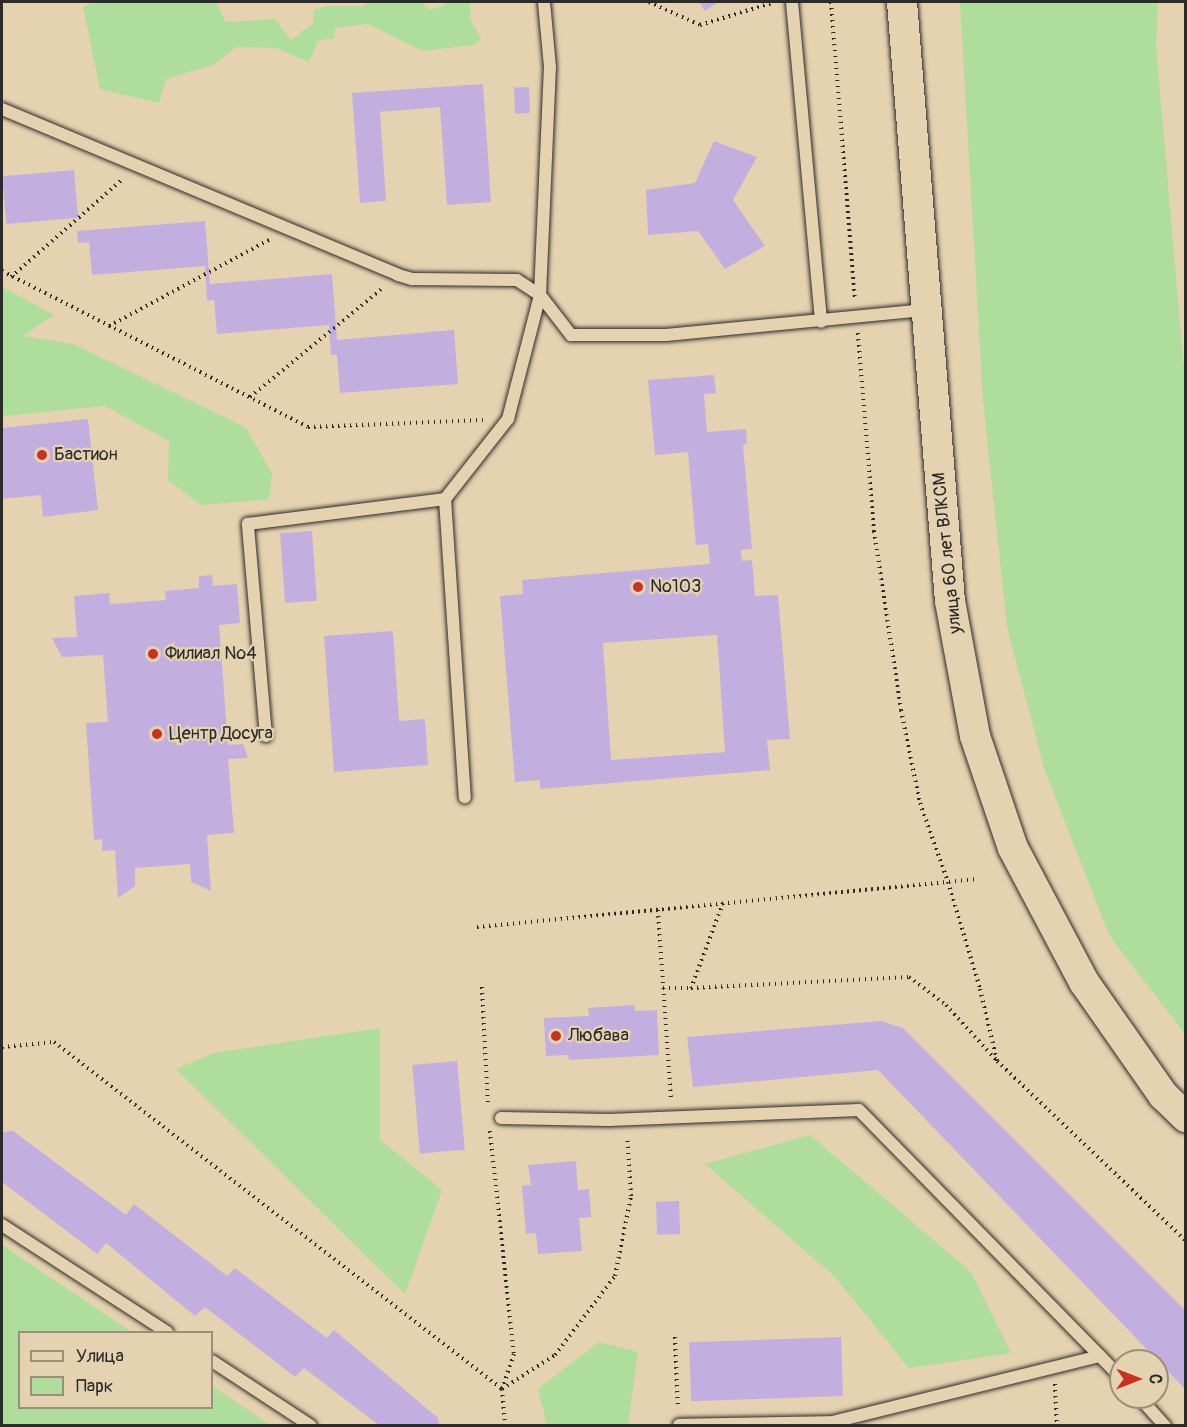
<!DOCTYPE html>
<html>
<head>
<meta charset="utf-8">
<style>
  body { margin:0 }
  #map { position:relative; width:1187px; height:1427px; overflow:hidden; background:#e5d2b0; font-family:Pangolin,sans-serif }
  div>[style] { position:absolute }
  .green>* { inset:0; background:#aedd9c }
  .building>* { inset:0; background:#c3afdf; transform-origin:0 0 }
  .path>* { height:4px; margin-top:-2px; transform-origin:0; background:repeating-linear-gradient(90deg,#2b2b2b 0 1.5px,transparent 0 6px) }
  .roads { filter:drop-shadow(0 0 2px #2b2b2b) drop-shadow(0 0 2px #2b2b2b) }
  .service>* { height:12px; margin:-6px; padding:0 6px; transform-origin:6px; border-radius:6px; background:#e5d2b0 }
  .tertiary>* { height:30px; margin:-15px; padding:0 15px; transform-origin:15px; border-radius:15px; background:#e5d2b0 }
  .dots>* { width:16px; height:16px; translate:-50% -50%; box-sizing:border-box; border:3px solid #e5d2b0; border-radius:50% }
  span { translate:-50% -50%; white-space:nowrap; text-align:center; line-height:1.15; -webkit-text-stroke:4.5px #e5d2b0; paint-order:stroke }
  .poi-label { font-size:18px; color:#2b2b2b }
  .left { translate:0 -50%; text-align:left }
  .street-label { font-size:18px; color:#2b2b2b }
  .frame { position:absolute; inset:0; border:3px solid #2b2b2b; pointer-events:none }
  .legend { position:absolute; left:18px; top:1331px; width:195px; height:78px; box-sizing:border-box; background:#e5d2b0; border:2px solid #9b8f7b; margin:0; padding:8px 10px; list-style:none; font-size:18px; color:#2b2b2b }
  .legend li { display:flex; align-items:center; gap:12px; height:30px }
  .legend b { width:30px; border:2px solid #9b8f7b }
  .north { position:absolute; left:1109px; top:1349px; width:60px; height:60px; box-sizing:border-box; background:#e5d2b0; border:2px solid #9b8f7b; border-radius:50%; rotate:90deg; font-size:16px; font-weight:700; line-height:24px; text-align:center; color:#2b2b2b }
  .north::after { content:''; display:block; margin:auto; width:21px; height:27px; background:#c8321e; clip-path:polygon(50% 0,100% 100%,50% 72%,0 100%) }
</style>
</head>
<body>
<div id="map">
  <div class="green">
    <i style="clip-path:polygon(94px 2px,216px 2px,226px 22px,275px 19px,291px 40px,313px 24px,314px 10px,328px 6px,363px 6px,368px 2px,422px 2px,429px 10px,444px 5px,447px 2px,470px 2px,471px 21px,481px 38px,474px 45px,422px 51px,368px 24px,335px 28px,334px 38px,318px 41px,309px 62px,276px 48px,236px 47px,215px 64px,166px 79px,159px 103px,100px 89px,83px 7px)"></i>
    <i style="clip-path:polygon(960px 2px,1158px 2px,1156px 46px,1186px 392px,1185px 1034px,1109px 935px,1044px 768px,1007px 627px,983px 401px)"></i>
    <i style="clip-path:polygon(2px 287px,54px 315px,23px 336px,73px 344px,245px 427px,272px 473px,269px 499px,201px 505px,168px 480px,169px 441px,105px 406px,2px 416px)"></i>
    <i style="clip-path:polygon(380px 1028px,380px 1140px,442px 1190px,405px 1294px,176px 1069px,214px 1053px)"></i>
    <i style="clip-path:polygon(810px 1135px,971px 1272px,1011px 1353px,909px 1368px,835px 1277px,705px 1164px)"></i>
    <i style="clip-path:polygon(2px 1245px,132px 1332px,20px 1332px,20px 1408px,212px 1408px,212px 1386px,270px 1425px,2px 1425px)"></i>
    <i style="clip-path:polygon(599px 1342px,638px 1352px,628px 1425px,547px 1425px,538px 1389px)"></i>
  </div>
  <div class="building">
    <i style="clip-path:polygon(699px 2px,718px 2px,705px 11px)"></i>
    <i style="clip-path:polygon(483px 84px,491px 202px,447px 205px,440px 107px,380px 112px,386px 201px,360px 203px,352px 93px)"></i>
    <i style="left:529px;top:87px;width:26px;height:15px;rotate:88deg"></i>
    <i style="clip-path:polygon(714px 141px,757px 157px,733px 200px,765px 246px,725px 269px,698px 231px,648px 235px,646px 190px,695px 183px)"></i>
    <i style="left:74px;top:170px;width:48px;height:72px;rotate:85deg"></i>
    <i style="clip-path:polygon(205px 221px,210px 284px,332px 274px,337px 340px,454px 330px,458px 384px,340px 393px,337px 355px,331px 355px,329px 325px,217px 334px,214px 300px,207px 301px,205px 266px,92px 275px,89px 242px,78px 243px,77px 231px)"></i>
    <i style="clip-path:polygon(evenodd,714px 375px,716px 393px,704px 394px,707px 432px,746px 429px,747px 444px,743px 445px,752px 549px,741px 550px,742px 561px,752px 560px,755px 596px,778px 595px,790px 739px,767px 740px,770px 770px,540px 789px,540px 780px,515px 782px,500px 596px,523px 594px,522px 580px,710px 564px,708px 544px,696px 545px,688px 452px,655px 455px,648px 380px,714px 375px,717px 635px,725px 752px,611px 760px,603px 643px,717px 635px)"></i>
    <i style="clip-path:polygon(88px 419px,98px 510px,43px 517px,41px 495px,2px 499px,2px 428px)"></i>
    <i style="left:312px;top:531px;width:70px;height:32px;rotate:86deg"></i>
    <i style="clip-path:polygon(212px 575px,213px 586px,237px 584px,240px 623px,219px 625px,228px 745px,243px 744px,248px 758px,228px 759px,234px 833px,207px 835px,211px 891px,191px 882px,190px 864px,135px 868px,135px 886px,118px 898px,115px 850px,102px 851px,102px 839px,94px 840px,86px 723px,108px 722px,103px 655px,62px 657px,52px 638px,77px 637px,74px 596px,109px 593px,110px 604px,166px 600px,165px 591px,199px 588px,199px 576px)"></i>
    <i style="clip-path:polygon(393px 631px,399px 721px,425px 719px,428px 765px,334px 772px,324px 636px)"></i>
    <i style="clip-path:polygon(635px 1005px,635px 1011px,657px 1010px,659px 1055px,569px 1060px,568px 1055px,546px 1056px,544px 1018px,589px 1016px,588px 1008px)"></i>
    <i style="clip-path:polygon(881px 1021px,903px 1028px,1186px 1311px,1186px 1390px,878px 1070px,693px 1087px,687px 1037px)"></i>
    <i style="left:457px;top:1061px;width:89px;height:45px;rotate:85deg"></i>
    <i style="clip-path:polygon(13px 1131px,126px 1215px,134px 1204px,227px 1276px,235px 1268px,327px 1338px,334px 1330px,438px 1418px,439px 1426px,380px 1426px,304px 1368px,295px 1377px,205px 1307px,195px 1316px,106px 1243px,97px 1254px,2px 1182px,2px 1132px)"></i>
    <i style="clip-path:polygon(576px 1161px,578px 1190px,589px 1189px,591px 1217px,579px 1218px,582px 1251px,538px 1254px,536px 1233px,526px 1234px,522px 1186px,531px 1185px,528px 1165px)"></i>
    <i style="left:679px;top:1201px;width:33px;height:23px;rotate:88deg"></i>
    <i style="left:841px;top:1337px;width:59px;height:152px;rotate:88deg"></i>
  </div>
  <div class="path">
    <i style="left:649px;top:2px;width:56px;rotate:24.3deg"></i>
    <i style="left:700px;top:25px;width:78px;rotate:-17deg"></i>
    <i style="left:831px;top:2px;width:298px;rotate:85.4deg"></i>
    <i style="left:2px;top:271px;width:343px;rotate:27deg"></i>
    <i style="left:308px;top:427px;width:175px;rotate:-2.3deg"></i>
    <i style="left:11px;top:277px;width:149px;rotate:-41.2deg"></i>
    <i style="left:109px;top:326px;width:182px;rotate:-28.3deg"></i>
    <i style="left:858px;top:333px;width:199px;rotate:85.4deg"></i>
    <i style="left:874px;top:531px;width:181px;rotate:81.4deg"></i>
    <i style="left:901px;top:710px;width:95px;rotate:78.5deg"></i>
    <i style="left:920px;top:803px;width:84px;rotate:70.5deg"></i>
    <i style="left:948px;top:882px;width:112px;rotate:73.3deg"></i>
    <i style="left:980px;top:989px;width:74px;rotate:76.7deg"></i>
    <i style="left:997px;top:1061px;width:261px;rotate:43.6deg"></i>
    <i style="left:250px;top:397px;width:173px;rotate:-39.4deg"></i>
    <i style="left:723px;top:903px;width:91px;rotate:110.6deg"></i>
    <i style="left:691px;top:988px;width:218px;rotate:-2.9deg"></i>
    <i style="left:909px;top:977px;width:46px;rotate:37.1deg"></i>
    <i style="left:946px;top:1005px;width:76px;rotate:47.7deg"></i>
    <i style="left:658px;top:910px;width:191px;rotate:86.1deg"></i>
    <i style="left:477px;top:927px;width:503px;rotate:-5.47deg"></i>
    <i style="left:482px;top:987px;width:119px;rotate:87.1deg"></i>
    <i style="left:663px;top:988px;width:28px"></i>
    <i style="left:2px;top:1047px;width:52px;rotate:-5.5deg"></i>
    <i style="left:54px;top:1042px;width:567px;rotate:37.76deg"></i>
    <i style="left:502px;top:1389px;width:37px;rotate:85deg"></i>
    <i style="left:490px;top:1131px;width:224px;rotate:83.9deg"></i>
    <i style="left:514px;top:1354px;width:37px;rotate:109deg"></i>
    <i style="left:502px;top:1389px;width:63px;rotate:-32.7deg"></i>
    <i style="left:555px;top:1355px;width:99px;rotate:-52.8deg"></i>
    <i style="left:615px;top:1276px;width:82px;rotate:-78.7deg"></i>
    <i style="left:631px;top:1196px;width:60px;rotate:-93.8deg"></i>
    <i style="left:675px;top:1337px;width:72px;rotate:87.6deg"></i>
    <i style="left:1055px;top:1384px;width:42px;rotate:87.3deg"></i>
  </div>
  <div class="roads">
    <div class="service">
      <i style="left:792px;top:2px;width:321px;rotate:84.8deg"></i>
      <i style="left:2px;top:109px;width:429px;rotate:22.7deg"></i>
      <i style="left:398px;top:275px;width:15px;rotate:16deg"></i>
      <i style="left:412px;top:279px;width:105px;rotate:0.5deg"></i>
      <i style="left:517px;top:280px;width:27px;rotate:33deg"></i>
      <i style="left:540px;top:295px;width:51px;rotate:52.2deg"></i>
      <i style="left:571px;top:335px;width:95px"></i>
      <i style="left:666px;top:335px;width:262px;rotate:-5.5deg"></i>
      <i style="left:445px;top:499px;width:299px;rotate:86.2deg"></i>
      <i style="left:266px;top:736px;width:213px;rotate:-94.9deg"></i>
      <i style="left:248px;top:524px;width:199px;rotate:-7.2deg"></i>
      <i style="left:445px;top:499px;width:102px;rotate:-51.8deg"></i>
      <i style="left:508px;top:419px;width:128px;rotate:-75.5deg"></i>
      <i style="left:540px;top:295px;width:228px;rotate:-87.5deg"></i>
      <i style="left:550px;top:67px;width:65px;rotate:-95.3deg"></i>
      <i style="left:501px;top:1118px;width:108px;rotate:1.1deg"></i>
      <i style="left:609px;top:1120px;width:250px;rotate:-2.3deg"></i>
      <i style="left:859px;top:1110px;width:375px;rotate:45.6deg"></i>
      <i style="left:2px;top:1225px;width:197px;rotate:33deg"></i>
      <i style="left:212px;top:1361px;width:118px;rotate:33.3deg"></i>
      <i style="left:1139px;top:1397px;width:39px;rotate:48deg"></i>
      <i style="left:679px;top:1425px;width:154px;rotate:-1.1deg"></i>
      <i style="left:833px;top:1422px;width:275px;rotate:-13.9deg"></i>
    </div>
    <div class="tertiary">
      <i style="left:902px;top:2px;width:601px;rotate:85.42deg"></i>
      <i style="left:950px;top:601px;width:137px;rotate:79.5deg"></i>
      <i style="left:975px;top:736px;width:118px;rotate:71.3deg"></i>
      <i style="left:1013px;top:848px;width:152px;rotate:62.1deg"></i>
      <i style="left:1084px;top:982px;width:138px;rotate:55deg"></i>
      <i style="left:1163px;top:1095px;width:32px;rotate:44deg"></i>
    </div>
  </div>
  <div class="dots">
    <i style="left:42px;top:455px;background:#c8321e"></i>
    <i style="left:638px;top:587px;background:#c8321e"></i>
    <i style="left:153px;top:654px;background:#c8321e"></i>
    <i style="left:157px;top:734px;background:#c8321e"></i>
    <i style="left:556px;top:1036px;background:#c8321e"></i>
  </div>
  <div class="poi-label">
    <span class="left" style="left:54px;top:455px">Бастион</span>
    <span class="left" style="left:650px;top:587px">№103</span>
    <span class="left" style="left:165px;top:654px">Филиал №4</span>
    <span class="left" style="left:169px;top:734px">Центр Досуга</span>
    <span class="left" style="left:568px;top:1036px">Любава</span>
  </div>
  <div class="street-label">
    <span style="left:948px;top:553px;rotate:-96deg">улица 60 лет ВЛКСМ</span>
  </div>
  <div class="frame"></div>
  <ul class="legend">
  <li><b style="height:8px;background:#e5d2b0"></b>Улица</li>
  <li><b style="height:16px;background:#aedd9c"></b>Парк</li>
  </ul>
  <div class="north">С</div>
</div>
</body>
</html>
